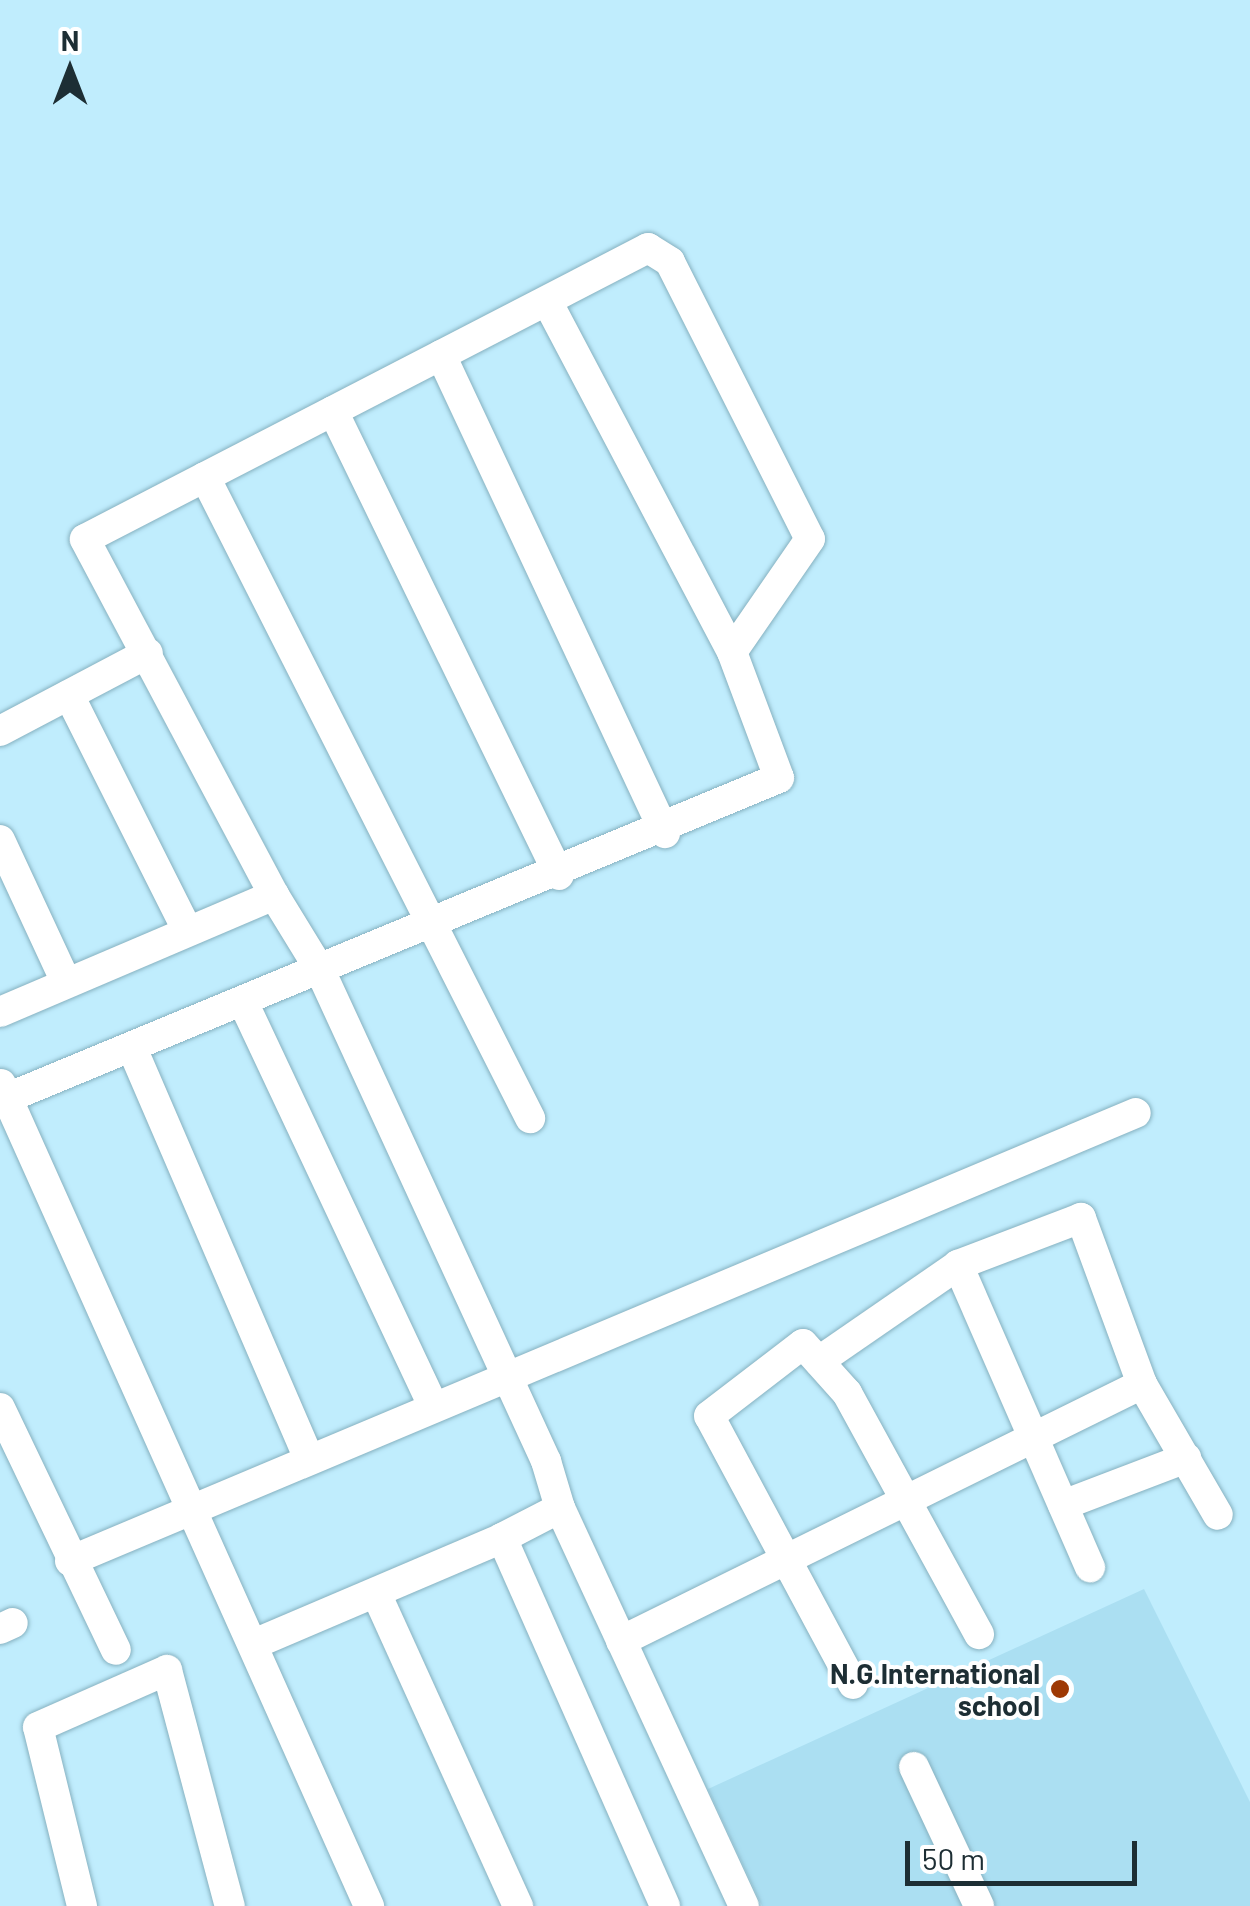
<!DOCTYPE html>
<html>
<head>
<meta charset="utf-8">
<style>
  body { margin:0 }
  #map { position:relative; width:1250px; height:1906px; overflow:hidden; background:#c0edfd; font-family:Barlow,sans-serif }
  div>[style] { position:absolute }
  .built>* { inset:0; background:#abdff2 }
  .roads { filter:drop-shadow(0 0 2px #86b1c0) drop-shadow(0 0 2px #86b1c0) }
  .minor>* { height:30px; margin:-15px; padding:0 15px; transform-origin:15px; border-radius:15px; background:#fff }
  .dots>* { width:28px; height:28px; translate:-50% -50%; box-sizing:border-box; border:5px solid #fff; border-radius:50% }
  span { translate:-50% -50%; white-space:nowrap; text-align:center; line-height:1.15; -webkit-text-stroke:8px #fff; paint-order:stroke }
  .poi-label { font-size:28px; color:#1d2e34; font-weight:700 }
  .right { translate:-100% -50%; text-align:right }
  .north { position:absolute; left:20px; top:20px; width:100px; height:100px; -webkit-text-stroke:8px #fff; paint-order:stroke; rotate:0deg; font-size:28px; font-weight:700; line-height:40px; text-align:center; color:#1d2e34 }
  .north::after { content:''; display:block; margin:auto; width:35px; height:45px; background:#1d2e34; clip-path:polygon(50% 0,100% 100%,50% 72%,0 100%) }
  .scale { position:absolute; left:905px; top:1841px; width:232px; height:45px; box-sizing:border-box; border:5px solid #1d2e34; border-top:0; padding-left:12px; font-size:30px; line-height:35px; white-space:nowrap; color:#1d2e34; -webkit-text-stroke:8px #fff; paint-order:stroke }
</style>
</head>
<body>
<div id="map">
  <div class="built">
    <i style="clip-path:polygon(1144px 1589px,1250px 1802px,1250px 1906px,762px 1906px,708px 1789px)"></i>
  </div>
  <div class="roads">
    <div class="minor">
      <i style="left:547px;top:301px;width:397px;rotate:62.2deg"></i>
      <i style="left:441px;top:355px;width:528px;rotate:64.89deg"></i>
      <i style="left:333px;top:411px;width:516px;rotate:64.03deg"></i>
      <i style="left:205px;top:477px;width:719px;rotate:63.11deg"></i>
      <i style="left:69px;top:695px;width:261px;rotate:63.3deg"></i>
      <i style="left:0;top:731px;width:167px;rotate:-27.8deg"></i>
      <i style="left:0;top:840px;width:154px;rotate:65.1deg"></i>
      <i style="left:274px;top:895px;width:88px;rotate:58.5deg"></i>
      <i style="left:320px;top:970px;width:541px;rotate:65.28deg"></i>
      <i style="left:546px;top:1461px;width:49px;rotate:73.4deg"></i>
      <i style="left:560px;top:1508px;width:65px;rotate:152.7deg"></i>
      <i style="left:244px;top:1004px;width:444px;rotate:64.8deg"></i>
      <i style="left:0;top:1012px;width:298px;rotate:-23.1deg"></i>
      <i style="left:274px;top:895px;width:403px;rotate:-118deg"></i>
      <i style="left:85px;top:539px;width:634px;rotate:-27.33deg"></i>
      <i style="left:648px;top:248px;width:26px;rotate:32deg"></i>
      <i style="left:670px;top:262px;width:310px;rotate:63.2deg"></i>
      <i style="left:810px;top:539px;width:137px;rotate:124.6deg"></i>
      <i style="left:732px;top:652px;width:134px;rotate:69.5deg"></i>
      <i style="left:779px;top:778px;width:843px;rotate:157.48deg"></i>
      <i style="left:132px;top:1048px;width:444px;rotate:66.7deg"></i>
      <i style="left:1px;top:1084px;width:901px;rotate:65.88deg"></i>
      <i style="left:819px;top:1361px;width:169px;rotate:-34.6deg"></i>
      <i style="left:958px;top:1265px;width:330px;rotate:66.4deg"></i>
      <i style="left:1142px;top:1384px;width:151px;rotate:59.9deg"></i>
      <i style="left:0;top:1408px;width:268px;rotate:64.4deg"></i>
      <i style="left:1063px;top:1505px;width:132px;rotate:-20.9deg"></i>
      <i style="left:560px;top:1508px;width:438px;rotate:65.2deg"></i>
      <i style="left:70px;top:1561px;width:1156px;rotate:-22.8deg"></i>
      <i style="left:376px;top:1593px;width:344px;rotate:65.6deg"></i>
      <i style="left:0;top:1629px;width:14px;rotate:-25deg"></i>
      <i style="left:621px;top:1641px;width:581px;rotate:-26.26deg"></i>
      <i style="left:1142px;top:1384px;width:177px;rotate:-110.2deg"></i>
      <i style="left:1081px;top:1218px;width:132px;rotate:159.1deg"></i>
      <i style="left:254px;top:1644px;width:270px;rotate:-23.1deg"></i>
      <i style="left:502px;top:1538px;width:402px;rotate:66.1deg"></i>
      <i style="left:853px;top:1684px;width:304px;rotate:-118.2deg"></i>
      <i style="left:709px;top:1416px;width:118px;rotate:-37.5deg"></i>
      <i style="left:803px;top:1344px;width:66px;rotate:48.1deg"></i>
      <i style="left:847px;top:1393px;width:275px;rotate:61.3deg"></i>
      <i style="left:914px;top:1767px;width:153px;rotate:64.9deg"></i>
      <i style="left:82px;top:1906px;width:184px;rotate:-103.8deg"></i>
      <i style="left:38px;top:1727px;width:141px;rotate:-23.8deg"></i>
      <i style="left:167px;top:1670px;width:244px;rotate:75.1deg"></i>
    </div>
  </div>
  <div class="dots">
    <i style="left:1060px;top:1689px;background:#9e3904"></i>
  </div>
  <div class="poi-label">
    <span class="right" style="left:1040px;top:1689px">N.G.International<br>school</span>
  </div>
  <div class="north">N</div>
  <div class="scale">50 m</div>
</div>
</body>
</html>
